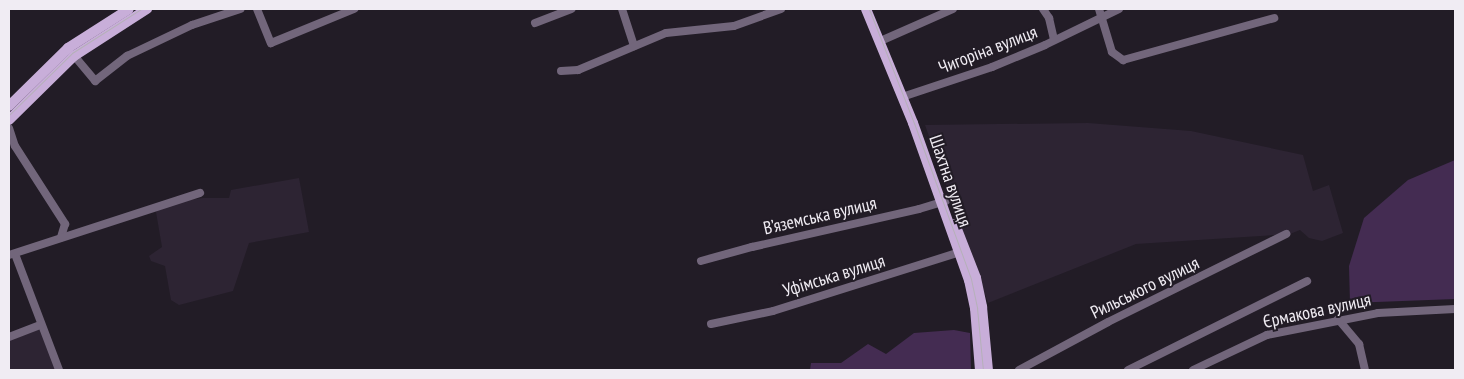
<!DOCTYPE html>
<html>
<head>
<meta charset="utf-8">
<style>
  body { margin:0 }
  #map { position:relative; width:1464px; height:379px; overflow:hidden; background:#221c26; font-family:"PT Sans Narrow",sans-serif }
  div>[style] { position:absolute }
  .built>* { inset:0; background:#2d2433 }
  .green>* { inset:0; background:#442c52 }
  .minor>* { height:8px; margin:-4px; padding:0 4px; transform-origin:4px; border-radius:4px; background:#72667b }
  .major>* { height:10px; margin:-5px; padding:0 5px; transform-origin:5px; border-radius:5px; background:#c8aed9 }
  .tram>* { height:1px; margin:-0.5px; padding:0 0.5px; transform-origin:0.5px; border-radius:0.5px; background:#b5b1b8 }
  span { translate:-50% -50%; white-space:nowrap; text-align:center; line-height:1.15; -webkit-text-stroke:4px #221c26; paint-order:stroke }
  .street-label { font-size:18px; color:#f0ecf3 }
  .frame { position:absolute; inset:0; border:10px solid #f0ecf3; pointer-events:none }
</style>
</head>
<body>
<div id="map">
  <div class="built">
    <i style="clip-path:polygon(1088px 123px,1191px 131px,1303px 155px,1313px 191px,1329px 185px,1343px 233px,1322px 241px,1309px 238px,1300px 230px,1290px 234px,1136px 244px,988px 303px,925px 125px)"></i>
    <i style="clip-path:polygon(299px 178px,309px 232px,249px 243px,233px 291px,179px 305px,171px 300px,165px 266px,151px 261px,149px 256px,162px 247px,156px 212px,161px 204px,203px 198px,229px 198px,231px 190px)"></i>
    <i style="clip-path:polygon(40px 329px,57px 370px,9px 370px,9px 341px)"></i>
  </div>
  <div class="green">
    <i style="clip-path:polygon(1455px 160px,1455px 299px,1350px 303px,1349px 266px,1364px 218px,1408px 180px)"></i>
    <i style="clip-path:polygon(954px 330px,970px 333px,971px 370px,810px 370px,811px 363px,841px 363px,868px 344px,886px 354px,914px 333px)"></i>
  </div>
  <div class="minor">
    <i style="left:257px;top:9px;width:37px;rotate:68deg"></i>
    <i style="left:271px;top:43px;width:90px;rotate:-22.3deg"></i>
    <i style="left:622px;top:9px;width:39px;rotate:72deg"></i>
    <i style="left:1043px;top:9px;width:11px;rotate:56deg"></i>
    <i style="left:1049px;top:18px;width:22px;rotate:77deg"></i>
    <i style="left:1099px;top:9px;width:45px;rotate:73.2deg"></i>
    <i style="left:1112px;top:52px;width:14px;rotate:36deg"></i>
    <i style="left:1123px;top:60px;width:157px;rotate:-15.5deg"></i>
    <i style="left:535px;top:23px;width:39px;rotate:-21deg"></i>
    <i style="left:885px;top:39px;width:74px;rotate:-23.8deg"></i>
    <i style="left:71px;top:52px;width:38px;rotate:50deg"></i>
    <i style="left:95px;top:81px;width:41px;rotate:-38deg"></i>
    <i style="left:127px;top:56px;width:72px;rotate:-25.5deg"></i>
    <i style="left:192px;top:25px;width:51px;rotate:-18.4deg"></i>
    <i style="left:561px;top:71px;width:17px;rotate:-3deg"></i>
    <i style="left:578px;top:70px;width:95px;rotate:-22.8deg"></i>
    <i style="left:666px;top:33px;width:68px;rotate:-5.9deg"></i>
    <i style="left:734px;top:26px;width:50px;rotate:-19.9deg"></i>
    <i style="left:902px;top:97px;width:95px;rotate:-18.4deg"></i>
    <i style="left:992px;top:67px;width:57px;rotate:-22.5deg"></i>
    <i style="left:1045px;top:45px;width:82px;rotate:-25.9deg"></i>
    <i style="left:9px;top:128px;width:19px;rotate:72deg"></i>
    <i style="left:15px;top:146px;width:93px;rotate:57.3deg"></i>
    <i style="left:65px;top:224px;width:14px;rotate:107deg"></i>
    <i style="left:15px;top:254px;width:124px;rotate:69.2deg"></i>
    <i style="left:9px;top:255px;width:201px;rotate:-18deg"></i>
    <i style="left:701px;top:261px;width:53px;rotate:-15.4deg"></i>
    <i style="left:752px;top:247px;width:171px;rotate:-12.8deg"></i>
    <i style="left:919px;top:209px;width:28px;rotate:-17deg"></i>
    <i style="left:1338px;top:319px;width:33px;rotate:50deg"></i>
    <i style="left:1359px;top:344px;width:27px;rotate:77deg"></i>
    <i style="left:711px;top:324px;width:63px;rotate:-11.8deg"></i>
    <i style="left:773px;top:311px;width:199px;rotate:-17.5deg"></i>
    <i style="left:9px;top:337px;width:34px;rotate:-21deg"></i>
    <i style="left:1019px;top:370px;width:101px;rotate:-28.3deg"></i>
    <i style="left:1108px;top:322px;width:199px;rotate:-26.3deg"></i>
    <i style="left:1128px;top:370px;width:200px;rotate:-26.4deg"></i>
    <i style="left:1193px;top:370px;width:82px;rotate:-25.3deg"></i>
    <i style="left:1267px;top:335px;width:113px;rotate:-11.2deg"></i>
    <i style="left:1378px;top:313px;width:77px;rotate:-3deg"></i>
  </div>
  <div class="major">
    <i style="left:866px;top:9px;width:123px;rotate:67.6deg"></i>
    <i style="left:913px;top:123px;width:167px;rotate:70.4deg"></i>
    <i style="left:969px;top:280px;width:29px;rotate:78deg"></i>
    <i style="left:975px;top:308px;width:62px;rotate:85.4deg"></i>
    <i style="left:9px;top:106px;width:83px;rotate:-44.5deg"></i>
    <i style="left:68px;top:48px;width:72px;rotate:-32.6deg"></i>
    <i style="left:9px;top:120px;width:91px;rotate:-44.6deg"></i>
    <i style="left:74px;top:56px;width:87px;rotate:-32.8deg"></i>
    <i style="left:955px;top:224px;width:58px;rotate:68.7deg"></i>
    <i style="left:976px;top:278px;width:30px;rotate:78deg"></i>
    <i style="left:982px;top:307px;width:63px;rotate:84.6deg"></i>
  </div>
  <div class="tram">
    <i style="left:869px;top:9px;width:123px;rotate:68.5deg"></i>
    <i style="left:914px;top:123px;width:166px;rotate:69.9deg"></i>
    <i style="left:971px;top:279px;width:30px;rotate:78deg"></i>
    <i style="left:977px;top:308px;width:62px;rotate:84.5deg"></i>
    <i style="left:9px;top:115px;width:88px;rotate:-44.5deg"></i>
    <i style="left:72px;top:53px;width:82px;rotate:-32.5deg"></i>
  </div>
  <div class="street-label">
    <span style="left:988px;top:50px;rotate:-21deg">Чигоріна вулиця</span>
    <span style="left:950px;top:181px;rotate:71deg">Шахтна вулиця</span>
    <span style="left:820px;top:216px;rotate:-13deg">В’яземська вулиця</span>
    <span style="left:834px;top:276px;rotate:-17deg">Уфімська вулиця</span>
    <span style="left:1145px;top:288px;rotate:-26deg">Рильського вулиця</span>
    <span style="left:1317px;top:311px;rotate:-12deg">Єрмакова вулиця</span>
  </div>
  <div class="frame"></div>
</div>
</body>
</html>
